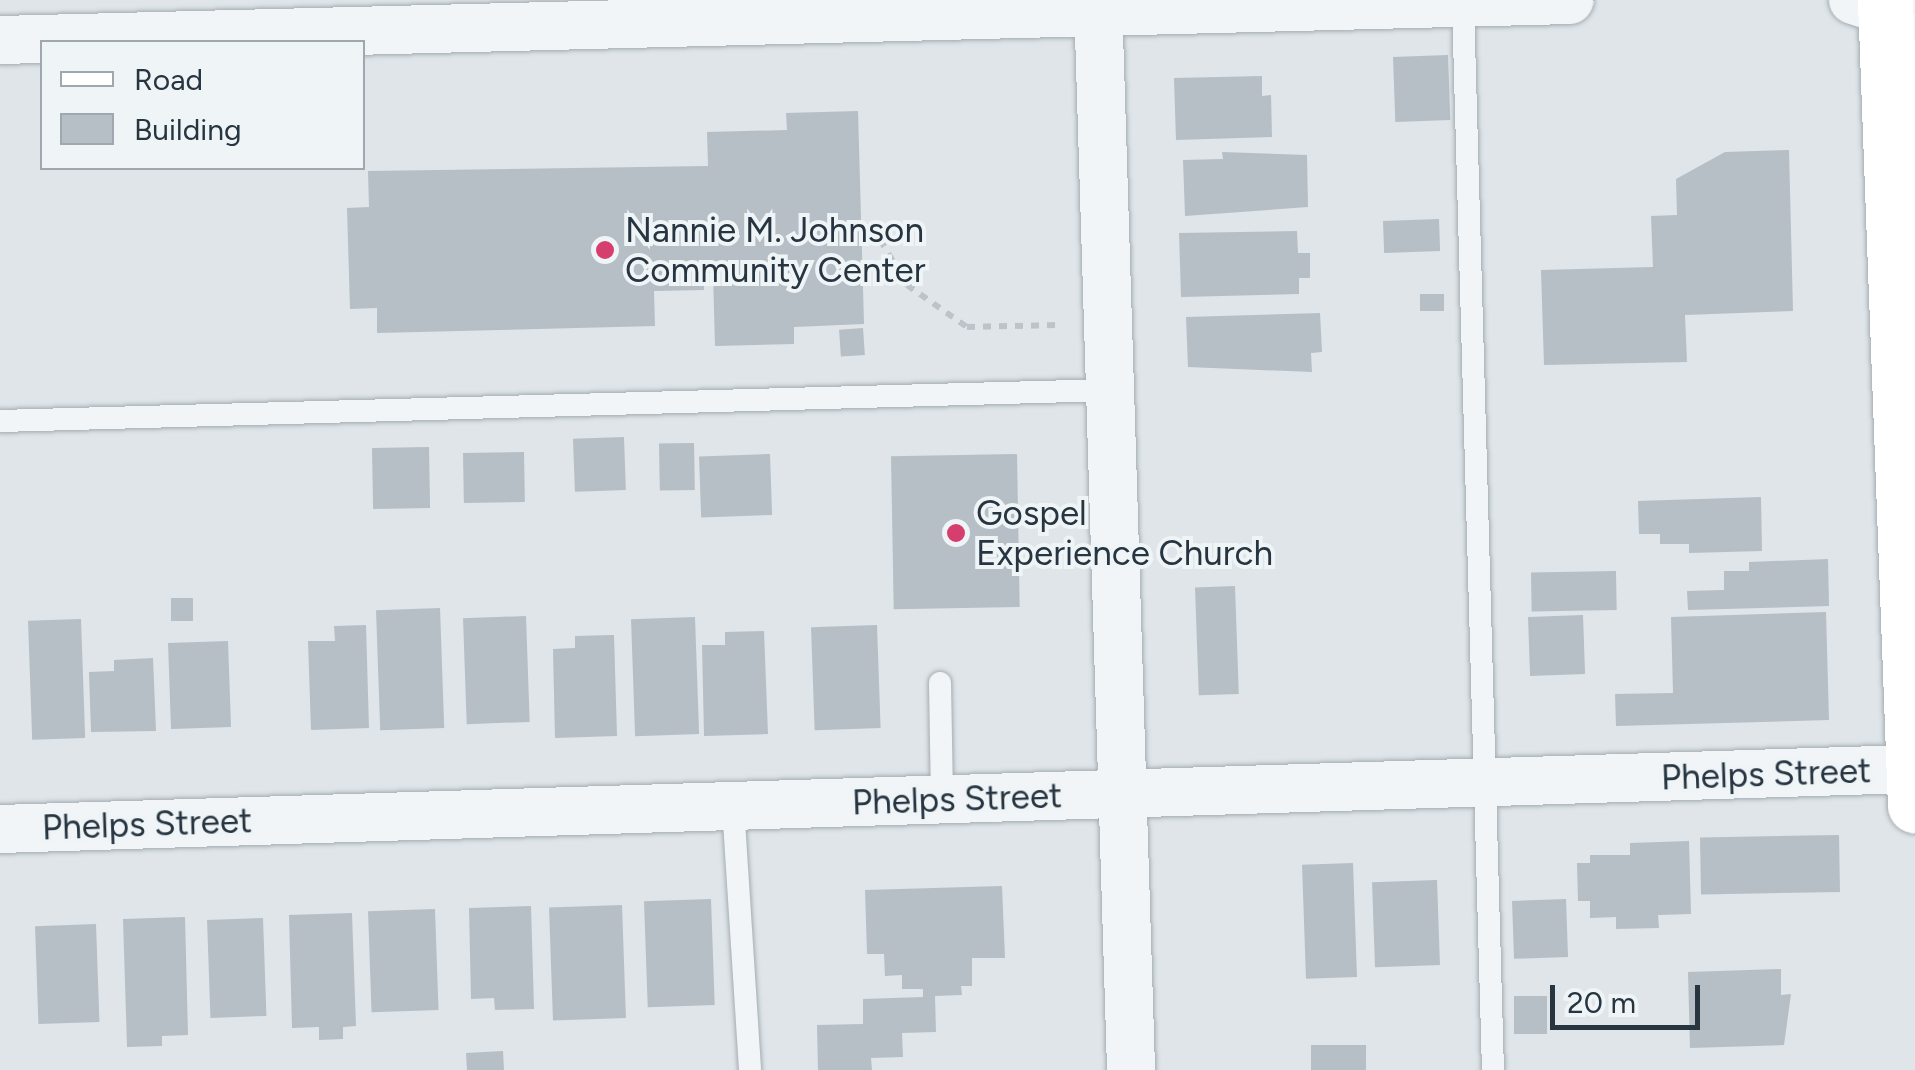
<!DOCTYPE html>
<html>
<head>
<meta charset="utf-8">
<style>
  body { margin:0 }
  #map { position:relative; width:1915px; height:1070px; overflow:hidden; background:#dfe5e9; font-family:Figtree,sans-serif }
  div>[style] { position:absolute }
  .building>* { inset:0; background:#b6bfc6; transform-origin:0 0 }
  .path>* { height:6px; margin-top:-3px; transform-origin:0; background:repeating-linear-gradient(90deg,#bdc3c8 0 8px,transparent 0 16px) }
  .roads { filter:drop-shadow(0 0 2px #a4adb3) drop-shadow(0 0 2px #a4adb3) }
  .lane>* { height:22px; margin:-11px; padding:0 11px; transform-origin:11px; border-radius:11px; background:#f2f5f7 }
  .street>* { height:48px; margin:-24px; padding:0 24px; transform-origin:24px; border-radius:24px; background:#f2f5f7 }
  .primary>* { height:55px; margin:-27.5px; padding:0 27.5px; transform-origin:27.5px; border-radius:27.5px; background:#fff }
  .dots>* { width:28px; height:28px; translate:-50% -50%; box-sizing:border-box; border:5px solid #eff4f7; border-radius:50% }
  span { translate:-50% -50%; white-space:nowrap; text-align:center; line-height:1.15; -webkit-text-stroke:8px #eff4f7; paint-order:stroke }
  .poi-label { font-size:35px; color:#273541 }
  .left { translate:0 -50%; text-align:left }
  .street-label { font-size:35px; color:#273541 }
  .legend { position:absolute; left:40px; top:40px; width:325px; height:130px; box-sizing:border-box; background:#eff4f7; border:2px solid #9fa8ae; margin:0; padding:12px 18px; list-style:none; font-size:30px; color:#273541 }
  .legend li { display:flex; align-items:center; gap:20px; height:50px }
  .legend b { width:50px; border:2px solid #9fa8ae }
  .scale { position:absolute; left:1550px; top:985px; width:150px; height:45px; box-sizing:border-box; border:5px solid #273541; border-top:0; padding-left:12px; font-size:30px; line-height:35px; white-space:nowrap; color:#273541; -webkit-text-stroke:8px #eff4f7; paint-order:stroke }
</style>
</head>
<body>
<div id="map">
  <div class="building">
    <i style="left:1448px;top:55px;width:65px;height:55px;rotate:88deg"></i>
    <i style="clip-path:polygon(1262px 76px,1262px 96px,1271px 95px,1272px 137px,1176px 140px,1174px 78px)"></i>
    <i style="clip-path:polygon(858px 111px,864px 324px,794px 327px,794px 344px,715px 346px,713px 273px,704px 273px,704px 290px,654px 291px,655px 326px,377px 333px,377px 308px,350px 309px,347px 208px,369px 207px,368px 171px,708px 166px,707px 132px,787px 130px,786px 113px)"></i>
    <i style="clip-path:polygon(1789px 150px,1793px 311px,1685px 315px,1687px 362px,1544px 365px,1541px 270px,1653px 267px,1651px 216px,1677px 215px,1676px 179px,1725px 152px)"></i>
    <i style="clip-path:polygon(1222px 152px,1307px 155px,1308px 207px,1185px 216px,1183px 160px,1223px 159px)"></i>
    <i style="left:1439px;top:219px;width:32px;height:56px;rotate:88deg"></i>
    <i style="clip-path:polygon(1297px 231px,1298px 253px,1310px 253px,1310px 278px,1299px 278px,1299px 294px,1181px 297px,1179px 233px)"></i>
    <i style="left:1420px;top:294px;width:24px;height:17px"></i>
    <i style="clip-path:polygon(1320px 313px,1322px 352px,1311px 353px,1312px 372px,1188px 367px,1186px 317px)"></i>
    <i style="left:863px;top:328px;width:27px;height:24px;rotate:86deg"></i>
    <i style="left:624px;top:437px;width:53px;height:51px;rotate:88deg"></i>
    <i style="left:694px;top:443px;width:47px;height:35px;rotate:89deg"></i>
    <i style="left:429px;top:447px;width:61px;height:57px;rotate:89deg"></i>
    <i style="left:524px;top:452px;width:50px;height:61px;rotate:89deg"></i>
    <i style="left:770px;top:454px;width:61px;height:71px;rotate:88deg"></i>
    <i style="left:1017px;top:454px;width:153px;height:126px;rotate:89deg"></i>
    <i style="clip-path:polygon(1761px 497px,1762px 551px,1689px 553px,1689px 544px,1660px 544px,1660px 534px,1639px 534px,1638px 501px)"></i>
    <i style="clip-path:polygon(1828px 559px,1829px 606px,1688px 610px,1687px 591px,1724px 590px,1724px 571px,1749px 571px,1749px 562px)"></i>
    <i style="left:1616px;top:571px;width:39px;height:85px;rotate:89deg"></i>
    <i style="left:1235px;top:586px;width:108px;height:40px;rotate:88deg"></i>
    <i style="left:193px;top:598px;width:23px;height:22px;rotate:90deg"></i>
    <i style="left:440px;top:608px;width:120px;height:64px;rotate:88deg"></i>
    <i style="clip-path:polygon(1826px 612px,1829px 720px,1616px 726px,1615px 694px,1673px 693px,1671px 617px)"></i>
    <i style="left:1583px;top:615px;width:59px;height:55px;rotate:88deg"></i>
    <i style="left:526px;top:616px;width:106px;height:63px;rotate:88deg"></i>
    <i style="left:695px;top:617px;width:117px;height:64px;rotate:88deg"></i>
    <i style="left:81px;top:619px;width:119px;height:53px;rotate:88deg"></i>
    <i style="clip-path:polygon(366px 625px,369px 728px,311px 730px,308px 641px,335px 641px,334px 626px)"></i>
    <i style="left:877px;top:625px;width:103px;height:66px;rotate:88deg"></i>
    <i style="clip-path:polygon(764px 631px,768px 734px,704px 736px,702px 645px,725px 645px,725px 632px)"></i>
    <i style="clip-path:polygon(614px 635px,617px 736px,555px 738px,553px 649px,575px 648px,575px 636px)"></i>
    <i style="left:228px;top:641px;width:86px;height:60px;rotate:88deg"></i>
    <i style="clip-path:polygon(153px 658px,156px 731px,91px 732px,89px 672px,114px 671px,114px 660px)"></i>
    <i style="left:1839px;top:835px;width:57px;height:139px;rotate:89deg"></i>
    <i style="clip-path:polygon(1689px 841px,1691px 914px,1658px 915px,1659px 928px,1616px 929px,1616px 917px,1590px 918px,1590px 901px,1578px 901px,1577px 863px,1590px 863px,1590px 855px,1630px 855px,1630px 843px)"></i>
    <i style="left:1353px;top:863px;width:114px;height:51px;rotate:88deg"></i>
    <i style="left:1437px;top:880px;width:85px;height:65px;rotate:88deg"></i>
    <i style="clip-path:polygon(1002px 886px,1005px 958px,972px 958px,972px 986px,961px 986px,962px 995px,935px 996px,936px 1032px,902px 1033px,903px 1057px,871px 1058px,872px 1070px,818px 1070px,817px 1025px,863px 1024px,863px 999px,923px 997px,923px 989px,902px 989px,902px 975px,885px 976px,884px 954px,867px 954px,865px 890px)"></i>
    <i style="left:711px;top:899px;width:106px;height:67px;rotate:88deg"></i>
    <i style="left:1566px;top:899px;width:58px;height:54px;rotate:88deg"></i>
    <i style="left:622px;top:905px;width:113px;height:73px;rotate:88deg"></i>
    <i style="clip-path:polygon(531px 906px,534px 1009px,495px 1010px,494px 998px,471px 999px,469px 908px)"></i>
    <i style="left:435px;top:909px;width:101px;height:67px;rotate:88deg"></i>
    <i style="clip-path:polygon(352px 913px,356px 1026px,343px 1027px,343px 1039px,319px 1040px,319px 1027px,292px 1028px,289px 915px)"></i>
    <i style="clip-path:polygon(185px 917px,188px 1035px,162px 1036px,162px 1046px,127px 1047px,123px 919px)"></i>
    <i style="left:263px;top:918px;width:98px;height:56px;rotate:88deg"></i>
    <i style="left:96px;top:924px;width:98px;height:61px;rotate:88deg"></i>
    <i style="clip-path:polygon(1781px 969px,1781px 995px,1791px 994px,1784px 1045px,1690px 1048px,1688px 972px)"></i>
    <i style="left:1547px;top:996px;width:38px;height:33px;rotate:90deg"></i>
    <i style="left:1366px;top:1045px;width:25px;height:55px;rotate:90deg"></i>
    <i style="left:503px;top:1051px;width:19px;height:37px;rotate:87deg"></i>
  </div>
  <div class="path">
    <i style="left:861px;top:226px;width:11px"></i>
    <i style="left:872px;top:226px;width:69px;rotate:59.3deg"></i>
    <i style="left:907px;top:285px;width:73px;rotate:35deg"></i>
    <i style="left:967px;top:327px;width:90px;rotate:-1.3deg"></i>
  </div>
  <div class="roads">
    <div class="lane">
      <i style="left:1463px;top:4px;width:1066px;rotate:88.39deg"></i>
      <i style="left:0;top:421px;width:1110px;rotate:-1.6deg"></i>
      <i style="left:940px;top:683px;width:117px;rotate:89deg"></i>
      <i style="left:733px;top:806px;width:265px;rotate:86.3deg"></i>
    </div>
    <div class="street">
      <i style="left:1098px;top:0;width:1071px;rotate:88.23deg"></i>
      <i style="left:1853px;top:0;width:65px;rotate:17.9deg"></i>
      <i style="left:0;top:40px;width:1570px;rotate:-1.46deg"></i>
      <i style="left:0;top:829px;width:1915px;rotate:-1.8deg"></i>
    </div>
    <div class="primary">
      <i style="left:1885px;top:0;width:806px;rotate:87.87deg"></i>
    </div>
  </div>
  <div class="dots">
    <i style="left:605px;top:250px;background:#d53e6e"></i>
    <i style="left:956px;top:533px;background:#d53e6e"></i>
  </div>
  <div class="poi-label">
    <span class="left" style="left:625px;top:250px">Nannie M. Johnson<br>Community Center</span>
    <span class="left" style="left:976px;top:533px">Gospel<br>Experience Church</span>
  </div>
  <div class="street-label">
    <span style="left:1766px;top:774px;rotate:-2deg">Phelps Street</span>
    <span style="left:957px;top:799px;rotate:-2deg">Phelps Street</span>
    <span style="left:147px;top:824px;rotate:-2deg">Phelps Street</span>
  </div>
  <ul class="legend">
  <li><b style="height:12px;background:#fff"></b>Road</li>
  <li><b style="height:28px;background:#b6bfc6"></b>Building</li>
  </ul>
  <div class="scale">20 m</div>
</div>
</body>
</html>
